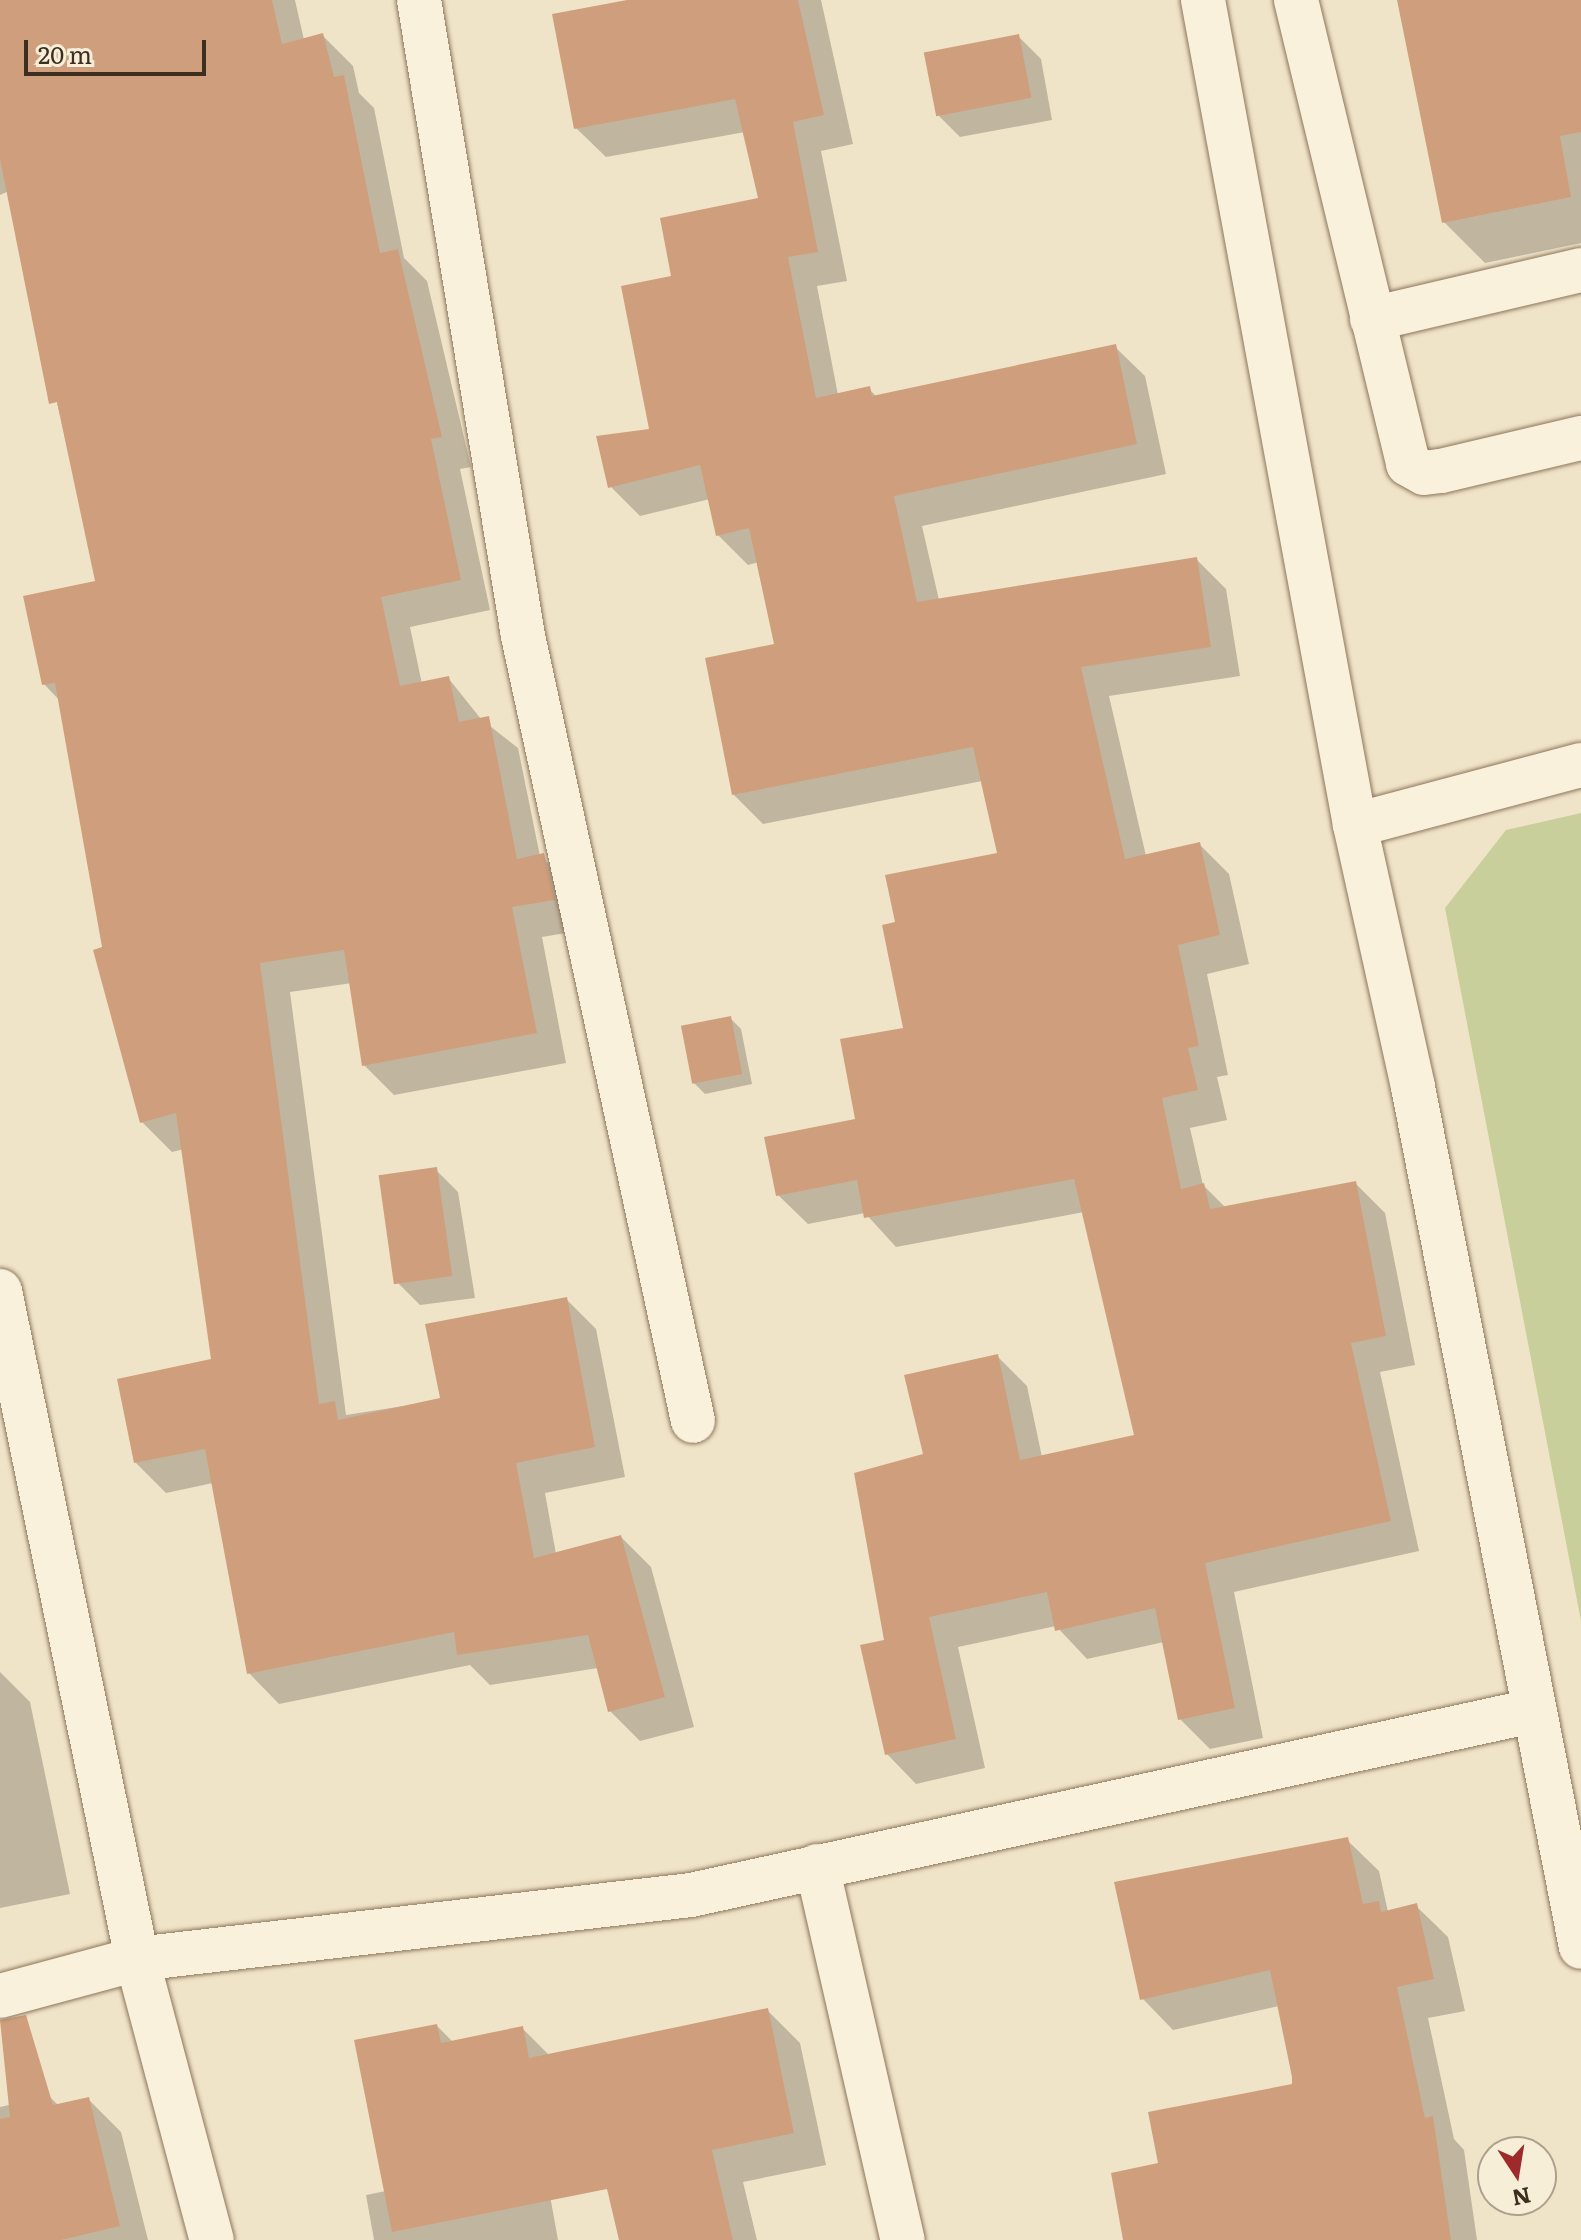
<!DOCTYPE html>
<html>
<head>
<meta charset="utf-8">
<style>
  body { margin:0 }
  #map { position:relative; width:1581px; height:2240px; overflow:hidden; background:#f0e4c8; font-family:Literata,serif }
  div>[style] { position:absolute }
  .green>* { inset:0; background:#c9cf9b }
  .shadow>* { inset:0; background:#0003 }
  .building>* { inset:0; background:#cf9f7d; transform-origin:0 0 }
  .roads { filter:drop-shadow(0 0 2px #8d765c) drop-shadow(0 0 2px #8d765c) }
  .street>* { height:44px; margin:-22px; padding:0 22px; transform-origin:22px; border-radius:22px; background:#faf1dc }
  span { translate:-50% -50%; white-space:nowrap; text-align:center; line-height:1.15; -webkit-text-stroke:6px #f7eed8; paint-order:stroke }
  .north { position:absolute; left:1477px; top:2136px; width:80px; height:80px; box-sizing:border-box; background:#f7eed8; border:2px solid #ada18e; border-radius:50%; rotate:168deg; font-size:22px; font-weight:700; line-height:32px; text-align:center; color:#3d2e20 }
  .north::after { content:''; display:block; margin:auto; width:28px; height:36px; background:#9e2a2b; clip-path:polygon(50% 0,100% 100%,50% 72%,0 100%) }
  .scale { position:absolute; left:24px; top:40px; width:182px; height:36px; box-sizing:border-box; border:4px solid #3d2e20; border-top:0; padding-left:10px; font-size:24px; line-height:28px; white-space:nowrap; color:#3d2e20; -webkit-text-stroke:6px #f7eed8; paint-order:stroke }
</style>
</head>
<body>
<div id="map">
  <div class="green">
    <i style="clip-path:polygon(1581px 813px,1581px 1621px,1445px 908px,1506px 830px)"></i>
  </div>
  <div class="shadow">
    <i style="clip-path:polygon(0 0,295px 0,304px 40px,322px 35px,353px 66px,359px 93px,374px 108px,404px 258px,427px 281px,471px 467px,460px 469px,490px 610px,410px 627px,422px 684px,449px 679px,481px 719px,518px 748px,540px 856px,574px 885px,584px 930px,542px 937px,566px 1063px,394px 1095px,364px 1065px,352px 983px,290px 992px,346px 1415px,442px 1400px,566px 1299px,596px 1329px,625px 1477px,545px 1493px,556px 1554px,621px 1537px,651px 1567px,694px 1727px,640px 1741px,610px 1711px,598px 1668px,490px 1685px,470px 1665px,279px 1704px,249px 1673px,213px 1483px,166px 1493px,135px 1462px,213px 1361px,184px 1149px,172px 1152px,142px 1122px,61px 702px,44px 684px,98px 583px,9px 191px,0 195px)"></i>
    <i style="clip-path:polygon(633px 0,821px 0,853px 144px,821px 151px,847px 281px,817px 286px,838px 395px,869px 389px,877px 397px,1115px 347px,1145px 376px,1166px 474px,922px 526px,939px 600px,1196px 559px,1226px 589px,1240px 676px,1109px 696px,1146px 856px,1199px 844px,1229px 874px,1249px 964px,1207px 974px,1228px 1075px,1217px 1077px,1227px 1120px,1190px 1128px,1203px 1185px,1226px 1208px,1355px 1183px,1385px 1213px,1415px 1365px,1380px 1372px,1419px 1551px,1234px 1592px,1263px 1738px,1210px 1749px,1180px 1719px,1164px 1642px,1087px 1659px,1056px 1626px,958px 1647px,985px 1768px,916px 1784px,887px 1754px,887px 1641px,925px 1456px,997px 1356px,1027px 1386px,1042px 1457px,1136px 1437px,1084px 1212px,896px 1247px,865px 1213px,808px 1224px,778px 1195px,857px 1121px,905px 1030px,898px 924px,999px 855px,982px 781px,763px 824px,733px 794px,776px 646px,759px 562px,748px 565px,718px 535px,710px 499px,640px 516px,610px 486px,651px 431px,673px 277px,760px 200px,745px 132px,606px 157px,576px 128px)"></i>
    <i style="clip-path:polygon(1399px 0,1581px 0,1581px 243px,1485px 263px,1444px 222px)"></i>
    <i style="clip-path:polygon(1018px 36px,1041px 59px,1052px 120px,960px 137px,937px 114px)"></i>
    <i style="clip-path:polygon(730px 1018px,741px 1029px,752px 1084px,705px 1094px,694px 1083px)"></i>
    <i style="clip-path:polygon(436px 1170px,458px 1192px,475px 1298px,420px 1305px,398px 1283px)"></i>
    <i style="clip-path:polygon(0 1672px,30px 1702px,70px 1894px,0 1908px)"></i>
    <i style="clip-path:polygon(1347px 1840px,1379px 1871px,1388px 1912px,1416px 1906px,1448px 1937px,1465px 2011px,1428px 2018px,1454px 2139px,1464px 2150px,1477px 2240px,1125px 2240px,1160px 2165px,1293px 2086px,1294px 2077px,1279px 2006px,1173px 2030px,1142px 1998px)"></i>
    <i style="clip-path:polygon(767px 2010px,800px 2043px,826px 2165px,743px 2182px,757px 2240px,621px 2240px,600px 2150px,544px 2162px,558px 2240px,374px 2240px,366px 2195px,386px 2191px,437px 2026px,453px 2042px,522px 2028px,549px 2055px)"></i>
    <i style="clip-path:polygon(49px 2096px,59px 2106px,88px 2099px,121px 2132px,148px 2240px,0 2240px,0 2107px)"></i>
  </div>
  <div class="building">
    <i style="clip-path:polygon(0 0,272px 0,282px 44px,323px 33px,334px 77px,344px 75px,380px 253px,398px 249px,442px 437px,431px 439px,461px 580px,381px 597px,400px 686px,449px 676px,459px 722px,489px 716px,517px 859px,544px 853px,555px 900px,512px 907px,537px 1033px,362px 1066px,344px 950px,260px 963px,319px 1404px,335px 1401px,338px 1420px,440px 1398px,425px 1324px,567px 1297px,595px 1447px,516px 1463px,534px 1558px,621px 1535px,665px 1697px,608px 1712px,588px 1635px,457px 1655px,454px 1632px,247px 1674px,205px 1449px,134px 1463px,117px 1379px,211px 1359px,176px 1113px,140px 1123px,93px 950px,102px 947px,55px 683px,42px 685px,23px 596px,95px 581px,57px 402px,49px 404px,0 159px)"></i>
    <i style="clip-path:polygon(627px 0,798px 0,824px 115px,793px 122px,818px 252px,788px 257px,816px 398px,870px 386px,872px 396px,1116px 344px,1137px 444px,894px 496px,917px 602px,1197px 557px,1211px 647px,1081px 667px,1125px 859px,1200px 842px,1220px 935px,1178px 945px,1199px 1046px,1188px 1048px,1198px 1090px,1162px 1098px,1181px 1189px,1204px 1183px,1210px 1209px,1356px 1181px,1386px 1336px,1351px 1343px,1391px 1521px,1205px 1563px,1235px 1708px,1178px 1720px,1155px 1608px,1055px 1631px,1047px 1592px,929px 1617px,956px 1739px,885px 1755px,860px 1645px,884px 1640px,854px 1473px,923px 1454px,904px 1375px,998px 1354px,1020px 1460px,1134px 1435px,1074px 1179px,864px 1218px,857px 1180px,776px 1196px,764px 1137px,855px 1119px,840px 1039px,903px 1028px,882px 925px,895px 922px,885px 875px,997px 853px,973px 747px,732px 795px,705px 658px,774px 644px,749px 528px,716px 536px,700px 465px,608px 488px,596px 436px,649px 429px,621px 286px,671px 276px,660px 218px,758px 198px,735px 99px,574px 129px,552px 14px)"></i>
    <i style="clip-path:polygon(1397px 0,1581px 0,1581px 132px,1560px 136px,1571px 197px,1442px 223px)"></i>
    <i style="left:1019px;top:34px;width:65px;height:97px;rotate:79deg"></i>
    <i style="left:731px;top:1016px;width:59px;height:51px;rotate:79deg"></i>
    <i style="left:437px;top:1167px;width:110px;height:59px;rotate:82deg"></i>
    <i style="clip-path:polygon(1348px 1837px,1363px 1904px,1379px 1901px,1381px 1912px,1417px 1903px,1434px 1979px,1397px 1987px,1425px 2118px,1433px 2116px,1451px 2240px,1123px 2240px,1111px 2173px,1158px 2163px,1148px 2112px,1292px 2084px,1292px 2077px,1270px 1970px,1140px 2000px,1114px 1882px)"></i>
    <i style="clip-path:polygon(768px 2008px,794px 2133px,712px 2150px,733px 2240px,619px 2240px,607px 2189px,392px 2232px,354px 2040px,437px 2024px,441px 2043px,523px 2026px,529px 2058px)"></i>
    <i style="clip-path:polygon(26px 2015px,53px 2105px,89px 2097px,120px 2226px,61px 2240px,0 2240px,0 2119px,10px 2117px,0 2020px)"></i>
  </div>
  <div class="roads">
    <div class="street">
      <i style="left:419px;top:0;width:644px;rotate:80.71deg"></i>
      <i style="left:523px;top:636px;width:803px;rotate:77.78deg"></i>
      <i style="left:1203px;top:0;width:839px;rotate:79.56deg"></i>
      <i style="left:1355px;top:825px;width:268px;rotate:77.5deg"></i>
      <i style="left:1413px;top:1087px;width:876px;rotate:78.95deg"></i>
      <i style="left:1296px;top:0;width:477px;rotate:76.4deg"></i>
      <i style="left:1408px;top:464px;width:18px;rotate:29deg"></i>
      <i style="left:1424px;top:473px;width:17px;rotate:-7deg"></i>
      <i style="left:1441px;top:471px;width:144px;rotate:-13.3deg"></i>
      <i style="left:1372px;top:319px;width:215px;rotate:-13.2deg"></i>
      <i style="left:1355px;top:825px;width:234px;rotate:-14.9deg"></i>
      <i style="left:0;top:1291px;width:682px;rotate:78.41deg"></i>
      <i style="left:137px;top:1959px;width:291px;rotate:75.1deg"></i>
      <i style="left:817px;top:1866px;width:384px;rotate:77.1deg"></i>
      <i style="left:0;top:1996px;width:142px;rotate:-15.1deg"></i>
      <i style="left:137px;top:1959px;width:558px;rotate:-6.59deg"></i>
      <i style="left:691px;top:1895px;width:861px;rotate:-12.34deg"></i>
    </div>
  </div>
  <div class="north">N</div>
  <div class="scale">20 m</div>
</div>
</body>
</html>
